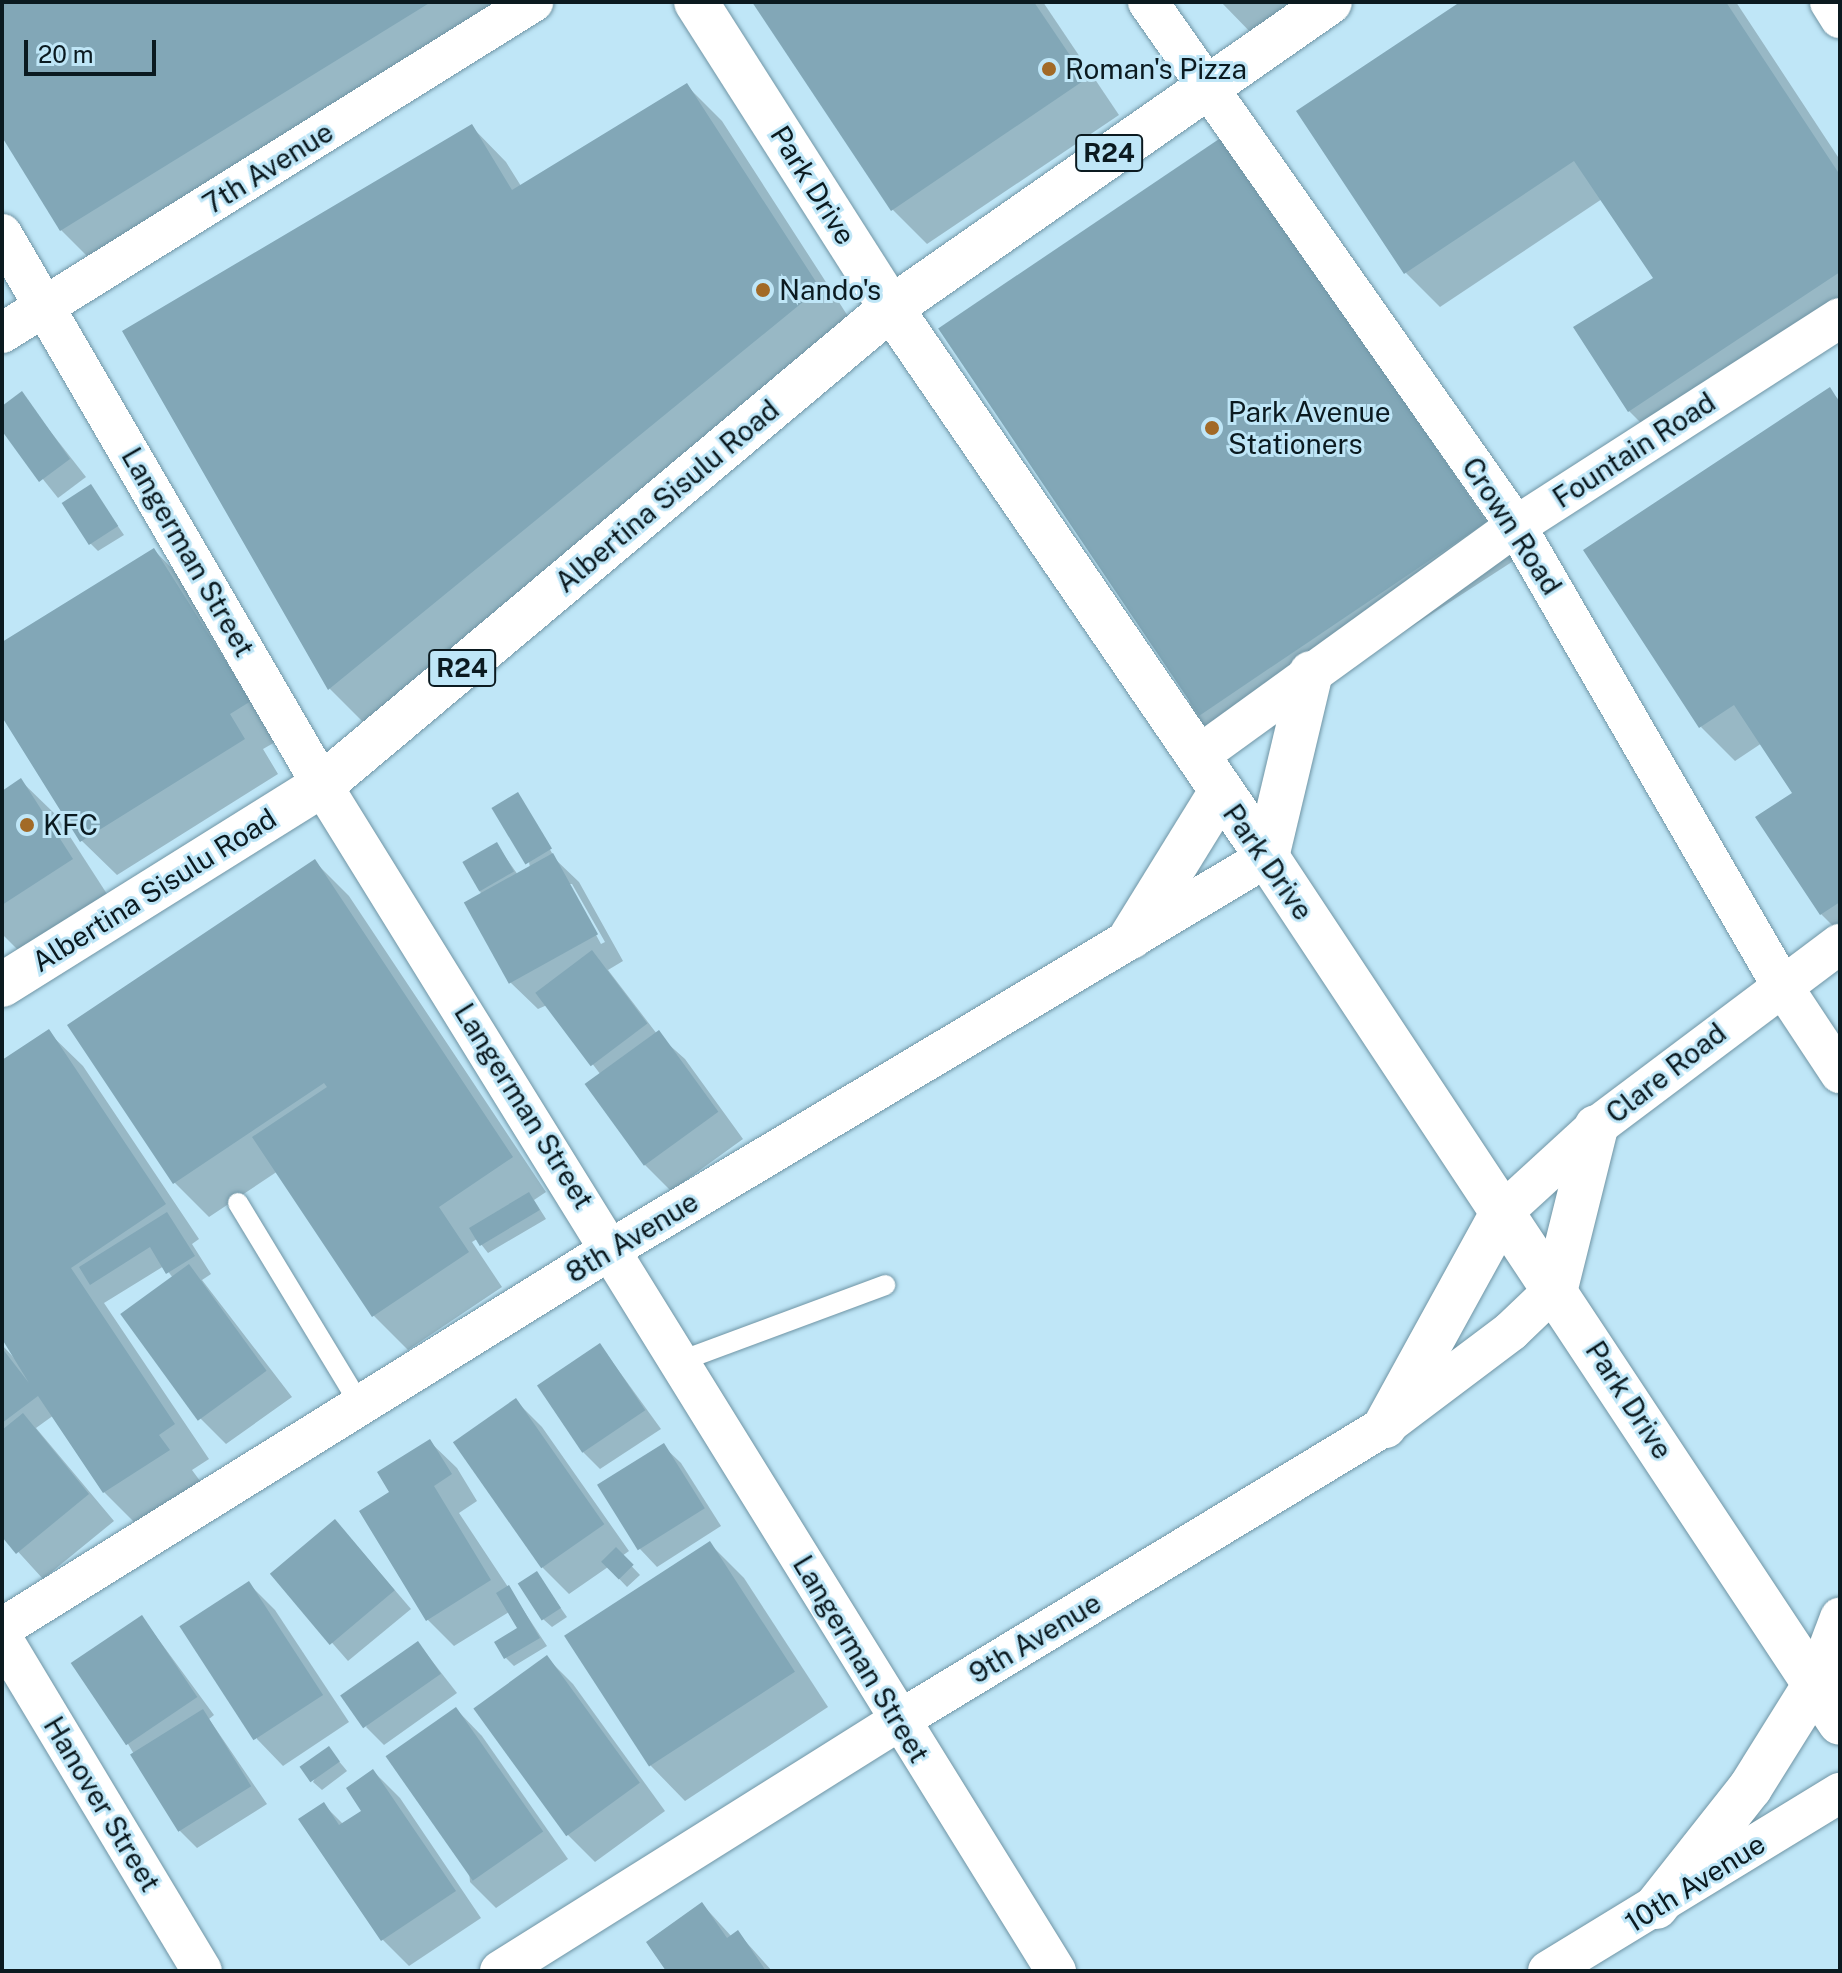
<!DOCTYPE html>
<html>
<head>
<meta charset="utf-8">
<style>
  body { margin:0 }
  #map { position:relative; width:1842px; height:1973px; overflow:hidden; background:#bfe6f7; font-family:"Public Sans",sans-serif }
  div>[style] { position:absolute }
  .shadow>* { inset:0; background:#0003 }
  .building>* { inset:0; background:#82a7b7; transform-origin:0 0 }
  .roads { filter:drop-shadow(0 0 2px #7095a5) drop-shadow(0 0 2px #7095a5) }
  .lane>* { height:20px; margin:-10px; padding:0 10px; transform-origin:10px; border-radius:10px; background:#fff }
  .street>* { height:40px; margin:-20px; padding:0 20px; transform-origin:20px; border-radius:20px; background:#fff }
  .secondary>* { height:44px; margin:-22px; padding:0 22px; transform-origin:22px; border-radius:22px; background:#fff }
  .primary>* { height:44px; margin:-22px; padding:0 22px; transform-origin:22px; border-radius:22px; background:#fff }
  .dots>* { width:22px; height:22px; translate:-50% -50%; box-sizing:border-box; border:4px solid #bfe6f7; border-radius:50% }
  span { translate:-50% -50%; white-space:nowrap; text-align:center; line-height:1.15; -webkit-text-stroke:6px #bfe6f7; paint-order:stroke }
  .shield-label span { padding:2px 6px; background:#bfe6f7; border:2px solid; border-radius:6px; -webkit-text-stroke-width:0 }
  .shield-label { font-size:26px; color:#0b1a20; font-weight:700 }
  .poi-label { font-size:28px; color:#0b1a20 }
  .left { translate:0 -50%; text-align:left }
  .street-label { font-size:28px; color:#0b1a20 }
  .frame { position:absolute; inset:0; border:4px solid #0b1a20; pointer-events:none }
  .scale { position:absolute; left:24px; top:40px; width:132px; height:36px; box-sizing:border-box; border:4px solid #0b1a20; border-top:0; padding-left:10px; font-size:24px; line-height:28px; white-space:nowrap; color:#0b1a20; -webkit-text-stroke:6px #bfe6f7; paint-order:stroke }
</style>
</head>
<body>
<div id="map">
  <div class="shadow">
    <i style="clip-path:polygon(2px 2px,521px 2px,96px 265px,61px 230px,2px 134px)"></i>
    <i style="clip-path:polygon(754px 2px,1043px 2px,1119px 115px,927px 244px,893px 210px)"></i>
    <i style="clip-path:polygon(1221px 2px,1227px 4px,1314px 2px,1257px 39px)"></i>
    <i style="clip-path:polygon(1464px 2px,1736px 2px,1840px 160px,1840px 329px,1664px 446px,1629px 411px,1576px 328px,1655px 279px,1602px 199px,1440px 307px,1406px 273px)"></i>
    <i style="clip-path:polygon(687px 86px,722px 121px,853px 324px,364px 723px,330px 689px,124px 332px,472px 127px,506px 162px,521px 186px)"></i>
    <i style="clip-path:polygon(1225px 138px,1518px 558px,1223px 749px,1189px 715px)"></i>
    <i style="clip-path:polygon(1829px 390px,1840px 401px,1840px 933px,1821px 914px,1758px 818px,1795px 794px,1762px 743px,1735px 761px,1701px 727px)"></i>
    <i style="clip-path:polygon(21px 394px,86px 477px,58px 498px,2px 428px,2px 408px)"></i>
    <i style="clip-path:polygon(91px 487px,124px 535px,98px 551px,90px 543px)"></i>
    <i style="clip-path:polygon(154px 550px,188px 585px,284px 737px,263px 749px,278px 774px,117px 875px,82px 841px,2px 713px,2px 645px)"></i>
    <i style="clip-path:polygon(21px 781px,56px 815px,107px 894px,19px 951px,2px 934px,2px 793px)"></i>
    <i style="clip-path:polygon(evenodd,518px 794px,556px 860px,579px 882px,623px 961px,608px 970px,657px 1034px,685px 1059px,743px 1139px,671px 1191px,644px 1164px,601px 1075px,547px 1005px,538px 1009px,511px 983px,480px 891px,497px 845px,518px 875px,530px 868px,518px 794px,568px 884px,572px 884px,605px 942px,601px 944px,568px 884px)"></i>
    <i style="clip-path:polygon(314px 861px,349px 896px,546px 1192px,534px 1200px,546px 1219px,488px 1253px,477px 1239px,472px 1242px,502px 1287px,408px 1350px,373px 1315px,278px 1171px,209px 1217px,174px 1182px)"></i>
    <i style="clip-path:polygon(48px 1032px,83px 1066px,199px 1239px,192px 1244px,211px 1274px,202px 1280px,292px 1397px,226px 1444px,200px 1418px,124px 1315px,173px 1278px,164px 1266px,104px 1303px,209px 1459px,192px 1470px,203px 1485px,139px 1527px,104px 1492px,54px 1415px,36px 1428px,114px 1521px,43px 1579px,2px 1534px,2px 1345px,18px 1362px,2px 1337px,2px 1063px)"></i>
    <i style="clip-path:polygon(600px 1345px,661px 1429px,600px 1469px,583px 1452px)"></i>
    <i style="clip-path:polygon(516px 1401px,542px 1427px,629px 1551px,622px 1556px,640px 1575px,627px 1587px,608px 1567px,569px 1594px,543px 1568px,455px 1443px)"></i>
    <i style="clip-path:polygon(430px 1442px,457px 1468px,477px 1501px,459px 1513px,547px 1646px,514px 1666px,506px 1658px,519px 1629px,509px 1612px,454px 1646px,427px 1619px,392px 1493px)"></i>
    <i style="clip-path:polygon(663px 1446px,681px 1463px,721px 1526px,657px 1567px,640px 1549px)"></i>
    <i style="clip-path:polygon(352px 1540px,411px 1609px,348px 1661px,272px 1574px)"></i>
    <i style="clip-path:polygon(709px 1543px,744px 1578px,828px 1707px,685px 1801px,651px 1766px,567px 1637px)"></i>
    <i style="clip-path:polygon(537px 1574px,567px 1617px,552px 1627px,543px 1619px)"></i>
    <i style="clip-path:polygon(249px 1584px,275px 1610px,349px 1722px,283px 1766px,257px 1739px)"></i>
    <i style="clip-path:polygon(142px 1617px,214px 1715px,209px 1719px,267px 1804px,197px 1848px,179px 1830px,128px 1744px)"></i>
    <i style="clip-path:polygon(418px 1643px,457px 1693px,384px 1745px,366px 1727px)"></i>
    <i style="clip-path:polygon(547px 1658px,573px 1684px,665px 1811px,595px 1862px,568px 1835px)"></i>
    <i style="clip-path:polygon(456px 1709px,482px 1736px,568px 1859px,496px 1908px,470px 1882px)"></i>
    <i style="clip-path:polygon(329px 1749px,347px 1771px,322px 1790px,313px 1782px)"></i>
    <i style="clip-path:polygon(373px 1771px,400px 1798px,481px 1918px,409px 1966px,383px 1940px,301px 1819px,323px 1804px,344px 1825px,364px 1811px)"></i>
    <i style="clip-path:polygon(702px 1904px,732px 1937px,738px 1933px,772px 1971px,669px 1971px)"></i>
  </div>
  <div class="building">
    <i style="clip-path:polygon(2px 2px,431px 2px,60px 231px,2px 137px)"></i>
    <i style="clip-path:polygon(752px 2px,1034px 2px,1086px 79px,891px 211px)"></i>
    <i style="clip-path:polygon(1460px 2px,1726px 2px,1840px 175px,1840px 272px,1628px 412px,1573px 327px,1653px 278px,1574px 161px,1404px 274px,1296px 111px)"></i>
    <i style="clip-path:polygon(687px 83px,820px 288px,328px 690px,122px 331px,472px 124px,512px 190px)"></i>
    <i style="left:1225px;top:135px;width:467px;height:346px;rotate:56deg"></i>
    <i style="clip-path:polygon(1830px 387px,1840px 403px,1840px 902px,1820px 915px,1755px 817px,1792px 793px,1734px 705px,1699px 728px,1583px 550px)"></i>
    <i style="clip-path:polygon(22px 391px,70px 459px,39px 482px,2px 431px,2px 406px)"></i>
    <i style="left:91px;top:484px;width:50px;height:35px;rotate:57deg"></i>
    <i style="clip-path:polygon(154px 548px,251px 701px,230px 714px,245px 739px,80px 842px,2px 717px,2px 642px)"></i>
    <i style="clip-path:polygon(21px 778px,73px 859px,2px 905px,2px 791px)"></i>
    <i style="left:518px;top:792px;width:66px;height:31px;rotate:59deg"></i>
    <i style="left:497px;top:842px;width:34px;height:40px;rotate:60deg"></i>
    <i style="left:553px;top:853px;width:93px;height:102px;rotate:61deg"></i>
    <i style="clip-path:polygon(315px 859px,513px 1157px,439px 1207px,469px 1252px,372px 1317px,252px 1137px,327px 1087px,324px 1083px,173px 1184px,67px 1025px)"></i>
    <i style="left:592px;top:950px;width:92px;height:71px;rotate:53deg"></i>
    <i style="clip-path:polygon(49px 1029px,166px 1204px,71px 1268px,175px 1424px,159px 1435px,170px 1450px,103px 1493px,38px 1396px,2px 1423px,2px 1348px,29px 1383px,2px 1339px,2px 1060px)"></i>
    <i style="left:659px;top:1030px;width:101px;height:92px;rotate:54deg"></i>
    <i style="left:529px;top:1192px;width:21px;height:70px;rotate:59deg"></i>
    <i style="clip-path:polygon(167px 1212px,195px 1256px,166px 1274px,150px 1247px,90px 1285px,79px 1267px)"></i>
    <i style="left:189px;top:1264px;width:132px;height:85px;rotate:54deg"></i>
    <i style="left:600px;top:1343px;width:81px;height:76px;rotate:56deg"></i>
    <i style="left:516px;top:1398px;width:154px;height:77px;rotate:55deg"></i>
    <i style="clip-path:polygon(23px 1413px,89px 1494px,16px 1554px,2px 1537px,2px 1430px)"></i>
    <i style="clip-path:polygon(430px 1439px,452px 1474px,434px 1486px,491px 1580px,426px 1621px,359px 1511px,389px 1492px,377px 1472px)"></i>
    <i style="left:664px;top:1443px;width:77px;height:79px;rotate:58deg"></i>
    <i style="left:335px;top:1519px;width:93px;height:85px;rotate:50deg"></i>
    <i style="left:710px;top:1541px;width:156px;height:174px;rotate:57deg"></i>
    <i style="left:616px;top:1547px;width:25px;height:21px;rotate:45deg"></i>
    <i style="left:537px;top:1571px;width:44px;height:23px;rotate:57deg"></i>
    <i style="left:249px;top:1581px;width:136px;height:83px;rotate:57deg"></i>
    <i style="clip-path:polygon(509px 1585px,540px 1638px,504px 1659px,494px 1642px,517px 1628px,496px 1593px)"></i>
    <i style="left:142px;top:1615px;width:99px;height:86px;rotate:56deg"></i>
    <i style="left:418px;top:1641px;width:40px;height:95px;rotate:55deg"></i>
    <i style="left:547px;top:1655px;width:158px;height:91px;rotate:54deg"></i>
    <i style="left:456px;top:1707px;width:152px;height:86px;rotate:55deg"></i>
    <i style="left:203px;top:1709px;width:91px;height:86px;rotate:58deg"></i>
    <i style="left:329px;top:1746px;width:19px;height:36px;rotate:55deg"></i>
    <i style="clip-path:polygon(373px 1769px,456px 1891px,381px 1941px,298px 1819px,324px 1802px,339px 1825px,361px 1811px,346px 1788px)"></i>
    <i style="clip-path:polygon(702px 1902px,727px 1938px,738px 1930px,766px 1971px,666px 1971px,646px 1942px)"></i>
  </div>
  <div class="roads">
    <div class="lane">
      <i style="left:238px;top:1203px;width:237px;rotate:58.8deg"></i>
      <i style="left:681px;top:1361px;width:218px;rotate:-20.4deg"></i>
    </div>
    <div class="street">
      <i style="left:1148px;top:2px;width:640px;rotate:54.92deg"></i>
      <i style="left:1516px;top:526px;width:529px;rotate:59.95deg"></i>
      <i style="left:1781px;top:984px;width:107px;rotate:56.5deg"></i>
      <i style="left:1830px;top:2px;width:19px;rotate:58deg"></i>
      <i style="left:2px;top:234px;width:637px;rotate:59.85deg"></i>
      <i style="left:322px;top:785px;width:1395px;rotate:58.25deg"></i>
      <i style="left:2px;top:333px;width:626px;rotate:-31.94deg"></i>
      <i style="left:1198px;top:756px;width:392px;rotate:-35.9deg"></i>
      <i style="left:1516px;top:526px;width:385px;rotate:-32.7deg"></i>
      <i style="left:1502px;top:1213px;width:127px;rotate:-42.5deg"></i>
      <i style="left:1596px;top:1127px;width:305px;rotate:-36.9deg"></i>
      <i style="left:2px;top:1628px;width:720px;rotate:-31.88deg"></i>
      <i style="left:613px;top:1248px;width:762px;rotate:-30.87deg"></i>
      <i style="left:2px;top:1638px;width:388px;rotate:59deg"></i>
      <i style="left:1815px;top:1684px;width:71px;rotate:-69.3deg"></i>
      <i style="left:500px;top:1971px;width:470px;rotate:-32.1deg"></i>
      <i style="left:898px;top:1721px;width:569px;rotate:-31.21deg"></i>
      <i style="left:1385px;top:1426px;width:158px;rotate:-37deg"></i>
      <i style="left:1511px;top:1331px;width:62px;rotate:-43.7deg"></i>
      <i style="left:1548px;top:1971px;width:342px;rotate:-31.4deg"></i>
    </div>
    <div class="secondary">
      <i style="left:696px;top:2px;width:363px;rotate:57.5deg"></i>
      <i style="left:891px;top:308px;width:665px;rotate:55.59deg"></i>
      <i style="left:1267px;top:857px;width:1038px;rotate:56.51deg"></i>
      <i style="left:1267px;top:857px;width:189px;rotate:-76.6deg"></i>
      <i style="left:1131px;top:937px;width:169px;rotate:-58.3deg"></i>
      <i style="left:1556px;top:1288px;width:166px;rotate:-76deg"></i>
      <i style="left:1385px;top:1426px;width:243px;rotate:-61.2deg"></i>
      <i style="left:1656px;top:1907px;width:152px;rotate:-51.7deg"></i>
      <i style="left:1750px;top:1788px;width:123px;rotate:-58deg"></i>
    </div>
    <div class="primary">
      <i style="left:2px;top:985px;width:377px;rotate:-32deg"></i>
      <i style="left:322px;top:785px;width:742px;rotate:-39.97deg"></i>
      <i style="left:891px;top:308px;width:535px;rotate:-34.88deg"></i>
    </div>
  </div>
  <div class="dots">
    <i style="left:1049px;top:69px;background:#a26a27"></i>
    <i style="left:763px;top:290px;background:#a26a27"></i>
    <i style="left:1212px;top:428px;background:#a26a27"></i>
    <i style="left:27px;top:825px;background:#a26a27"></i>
  </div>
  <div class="shield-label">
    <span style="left:1109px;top:153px">R24</span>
    <span style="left:462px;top:668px">R24</span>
  </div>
  <div class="poi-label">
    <span class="left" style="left:1065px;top:69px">Roman's Pizza</span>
    <span class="left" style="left:779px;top:290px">Nando's</span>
    <span class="left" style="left:1228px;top:428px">Park Avenue<br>Stationers</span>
    <span class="left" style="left:43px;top:825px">KFC</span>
  </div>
  <div class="street-label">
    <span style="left:268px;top:168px;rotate:-32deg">7th Avenue</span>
    <span style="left:813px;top:185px;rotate:58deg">Park Drive</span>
    <span style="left:1634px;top:450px;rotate:-33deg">Fountain Road</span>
    <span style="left:667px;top:496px;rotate:-40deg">Albertina Sisulu Road</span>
    <span style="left:1512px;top:526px;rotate:57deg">Crown Road</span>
    <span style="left:188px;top:552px;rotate:60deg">Langerman Street</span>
    <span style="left:1268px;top:862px;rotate:55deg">Park Drive</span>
    <span style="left:154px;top:890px;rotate:-32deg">Albertina Sisulu Road</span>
    <span style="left:1666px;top:1073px;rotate:-38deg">Clare Road</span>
    <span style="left:524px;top:1106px;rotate:58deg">Langerman Street</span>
    <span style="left:632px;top:1237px;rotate:-31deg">8th Avenue</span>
    <span style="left:1629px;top:1400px;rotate:57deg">Park Drive</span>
    <span style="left:1035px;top:1638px;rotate:-31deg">9th Avenue</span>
    <span style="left:861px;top:1659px;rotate:59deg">Langerman Street</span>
    <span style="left:102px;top:1804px;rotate:59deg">Hanover Street</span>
    <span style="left:1695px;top:1883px;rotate:-32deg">10th Avenue</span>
  </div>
  <div class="frame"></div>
  <div class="scale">20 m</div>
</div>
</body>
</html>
